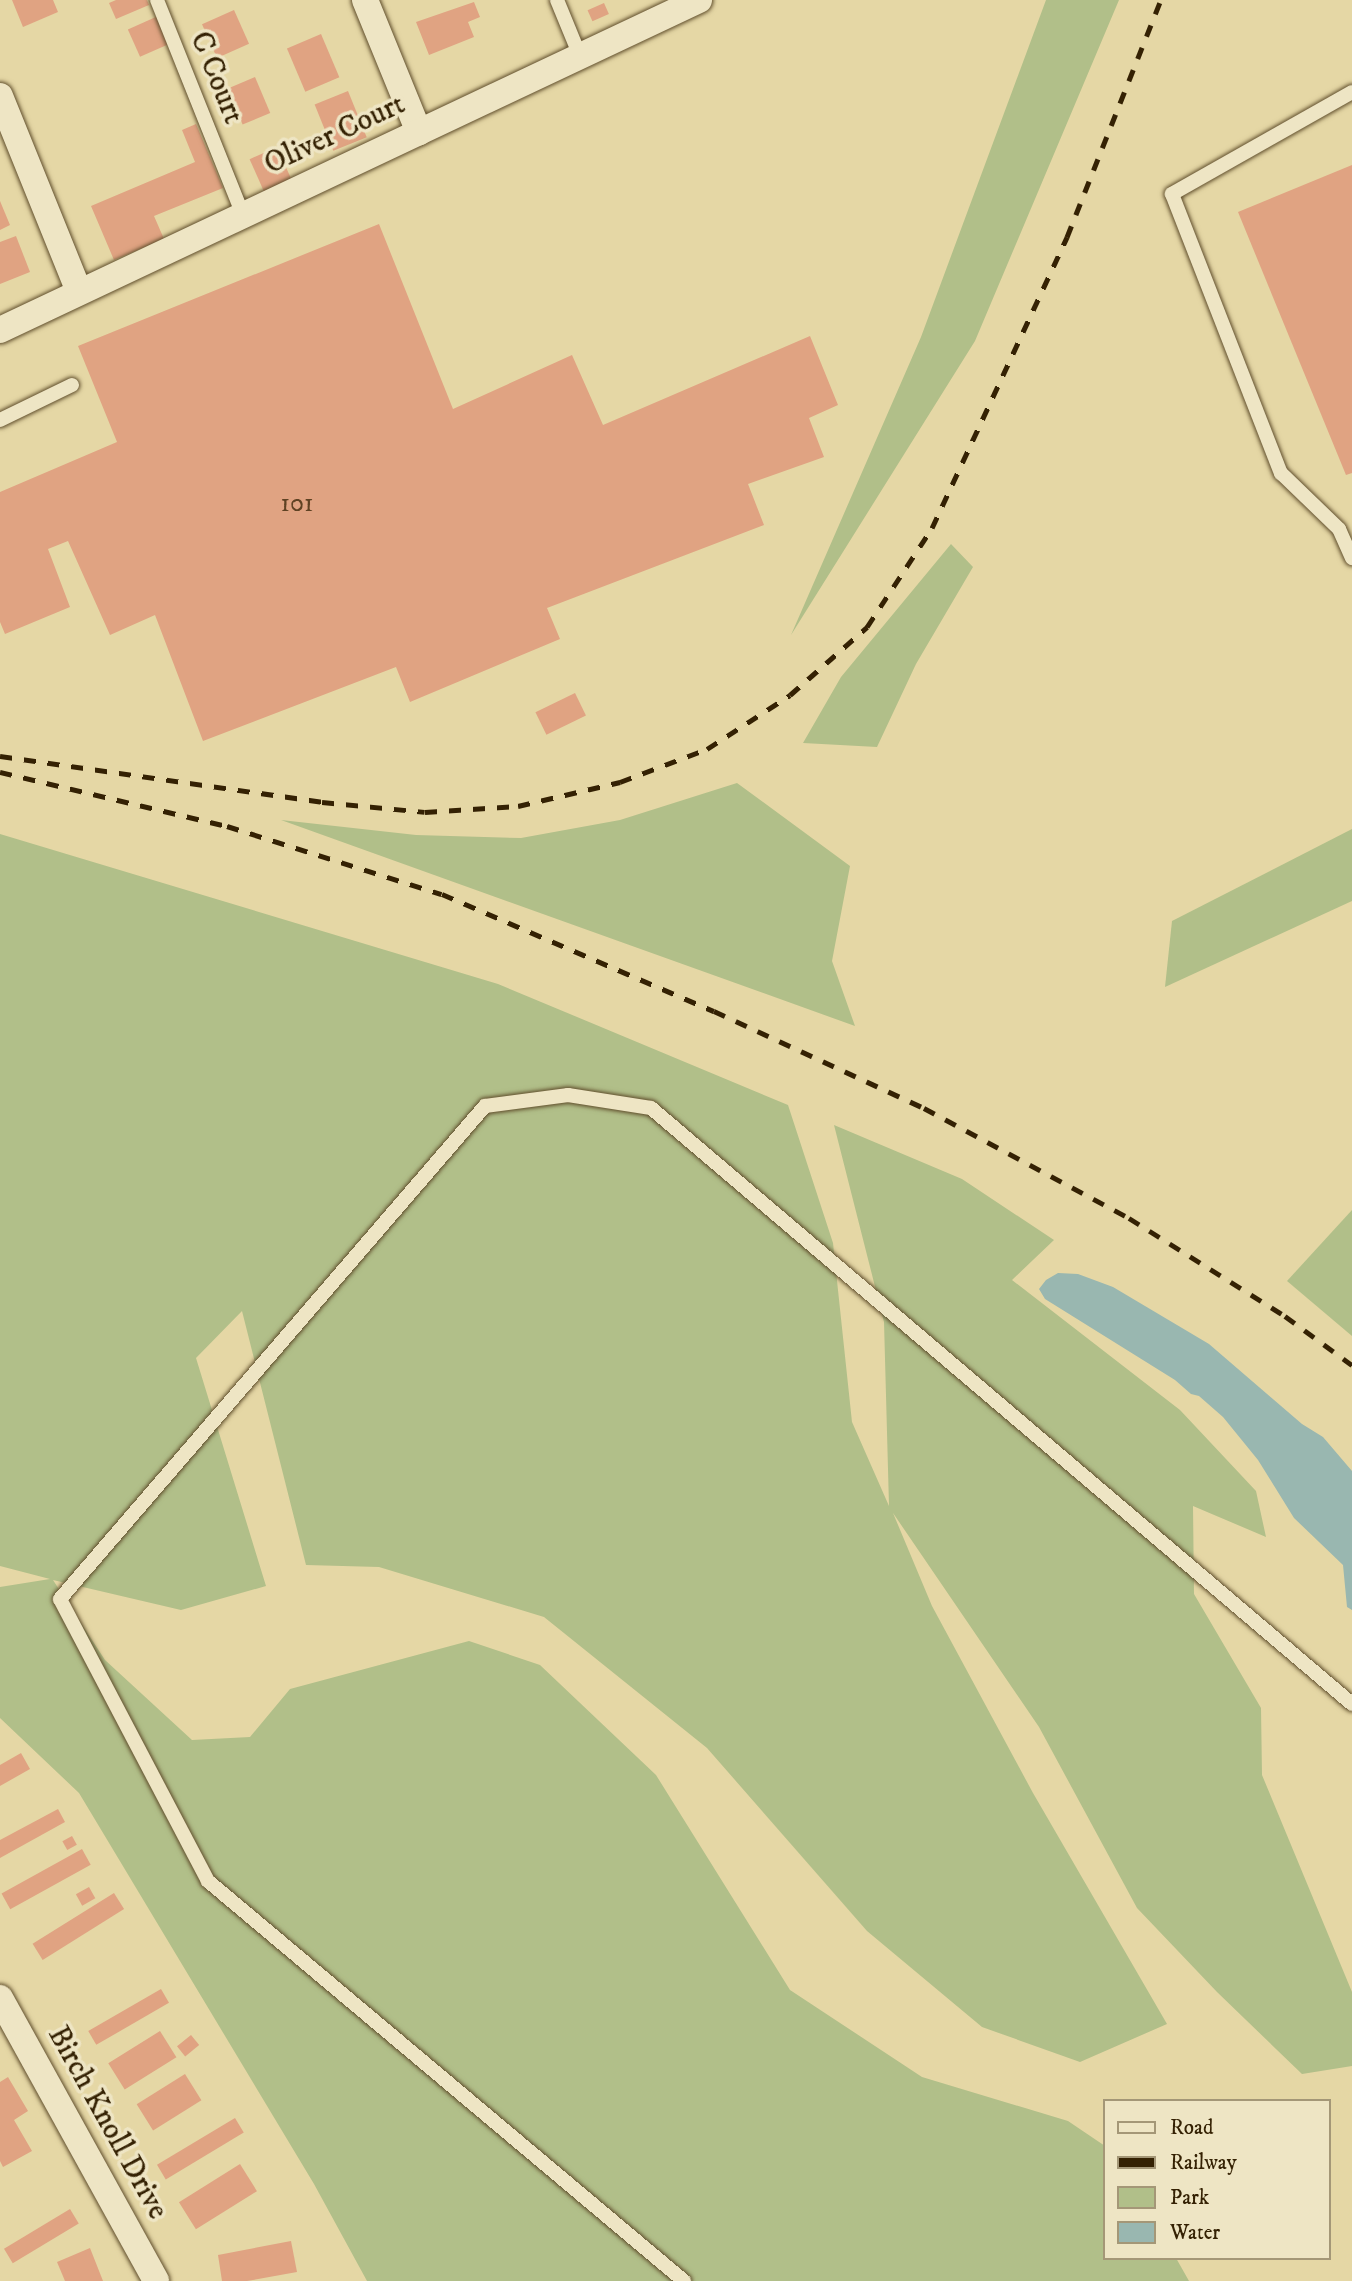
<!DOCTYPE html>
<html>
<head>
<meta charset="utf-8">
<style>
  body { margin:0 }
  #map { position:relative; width:1352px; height:2281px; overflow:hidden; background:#e5d7a5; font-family:"IM FELL DW Pica",serif }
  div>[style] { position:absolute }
  .green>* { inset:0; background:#b1bf89 }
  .water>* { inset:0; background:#99b7b0 }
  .building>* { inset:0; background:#e0a382; transform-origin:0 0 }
  .roads { filter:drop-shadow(0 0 2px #604e2c) drop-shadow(0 0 2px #604e2c) }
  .service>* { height:14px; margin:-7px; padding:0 7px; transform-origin:7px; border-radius:7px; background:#eee5c4 }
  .minor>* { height:26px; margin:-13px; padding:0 13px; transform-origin:13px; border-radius:13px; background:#eee5c4 }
  .rail>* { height:5px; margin-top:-2.5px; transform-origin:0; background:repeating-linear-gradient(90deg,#342103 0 12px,transparent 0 24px) }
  span { translate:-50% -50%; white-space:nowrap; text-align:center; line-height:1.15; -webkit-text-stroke:7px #eee5c4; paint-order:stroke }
  .number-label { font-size:26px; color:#5f4223 }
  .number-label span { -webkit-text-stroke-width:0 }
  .street-label { font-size:30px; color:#342103 }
  .legend { position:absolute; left:1103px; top:2099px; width:228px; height:161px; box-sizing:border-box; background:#eee5c4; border:2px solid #a49777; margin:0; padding:9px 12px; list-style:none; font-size:21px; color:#342103 }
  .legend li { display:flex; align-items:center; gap:14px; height:35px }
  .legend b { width:35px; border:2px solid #a49777 }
</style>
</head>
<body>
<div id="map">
  <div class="green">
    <i style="clip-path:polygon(1046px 0,1119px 0,975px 341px,791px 635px,921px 337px)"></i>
    <i style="clip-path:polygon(951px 544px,973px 567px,916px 664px,877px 747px,803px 743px,841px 677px)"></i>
    <i style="clip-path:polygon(737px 783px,850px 866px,832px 961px,855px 1026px,281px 820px,416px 835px,521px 838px,620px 820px)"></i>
    <i style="clip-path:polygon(1352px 829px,1352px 901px,1165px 987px,1172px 921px)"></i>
    <i style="clip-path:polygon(0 834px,498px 984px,788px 1105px,833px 1243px,852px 1422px,889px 1506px,884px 1322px,834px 1125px,962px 1179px,1054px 1240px,1012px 1280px,1180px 1410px,1256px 1491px,1266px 1537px,1193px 1506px,1194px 1594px,1261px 1708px,1262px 1775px,1352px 1992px,1352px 2066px,1302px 2074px,1217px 1992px,1137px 1908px,1039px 1727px,893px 1513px,932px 1606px,1033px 1793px,1167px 2024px,1080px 2062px,982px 2027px,867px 1931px,707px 1748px,544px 1617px,379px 1567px,306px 1565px,242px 1311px,196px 1358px,266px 1586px,181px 1610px,53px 1580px,105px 1660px,192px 1740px,250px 1737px,290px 1689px,469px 1641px,540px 1665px,656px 1775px,790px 1990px,922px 2077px,1068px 2121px,1105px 2146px,1105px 2258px,1176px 2258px,1189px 2281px,367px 2281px,314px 2184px,79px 1793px,0 1718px,0 1587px,50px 1579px,0 1566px)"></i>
    <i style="clip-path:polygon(1352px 1210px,1352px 1336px,1287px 1281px)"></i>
  </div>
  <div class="water">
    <i style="clip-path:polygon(1058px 1273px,1078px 1274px,1113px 1287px,1209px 1344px,1302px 1424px,1323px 1437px,1352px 1471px,1352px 1610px,1347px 1607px,1343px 1565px,1294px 1518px,1258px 1460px,1223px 1417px,1199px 1396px,1191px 1394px,1175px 1380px,1045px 1299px,1039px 1289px,1046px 1280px)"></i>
  </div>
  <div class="building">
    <i style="clip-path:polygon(12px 0,53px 0,58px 12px,23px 27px)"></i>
    <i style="clip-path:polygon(116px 0,147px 0,149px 5px,116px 19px,109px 3px)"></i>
    <i style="clip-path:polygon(474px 2px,480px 17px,468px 22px,474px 37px,429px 55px,416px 22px)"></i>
    <i style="left:604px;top:3px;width:12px;height:18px;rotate:66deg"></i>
    <i style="left:234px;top:10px;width:37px;height:35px;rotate:66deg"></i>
    <i style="left:158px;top:16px;width:30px;height:33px;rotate:66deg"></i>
    <i style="left:321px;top:34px;width:47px;height:37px;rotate:67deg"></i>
    <i style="left:255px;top:77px;width:39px;height:30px;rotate:67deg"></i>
    <i style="left:348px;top:91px;width:50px;height:36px;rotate:68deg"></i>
    <i style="clip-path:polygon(196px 124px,223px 188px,154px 216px,164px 239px,114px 260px,91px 206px,195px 162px,182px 130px)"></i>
    <i style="left:277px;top:147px;width:35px;height:30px;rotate:66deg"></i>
    <i style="clip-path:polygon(1352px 165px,1352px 473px,1346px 475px,1238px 212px)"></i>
    <i style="clip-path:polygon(0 201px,10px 225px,0 230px)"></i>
    <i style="clip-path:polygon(379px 224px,453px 409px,572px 355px,603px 425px,810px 336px,838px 405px,809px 418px,824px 457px,748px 484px,764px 525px,547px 608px,560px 639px,410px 702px,396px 667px,203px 741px,155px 615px,110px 635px,68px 541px,48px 549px,70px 607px,5px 634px,0 622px,0 492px,117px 442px,78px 346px)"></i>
    <i style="clip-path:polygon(16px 236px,30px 272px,0 284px,0 242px)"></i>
    <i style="left:575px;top:693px;width:25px;height:44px;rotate:64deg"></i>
    <i style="clip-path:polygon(21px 1753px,30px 1769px,0 1786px,0 1765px)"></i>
    <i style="clip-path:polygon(58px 1809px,65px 1822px,0 1858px,0 1840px)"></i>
    <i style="left:72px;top:1836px;width:10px;height:11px;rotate:61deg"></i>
    <i style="left:82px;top:1849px;width:18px;height:92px;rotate:61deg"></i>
    <i style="left:89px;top:1887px;width:13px;height:15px;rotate:61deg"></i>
    <i style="left:114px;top:1893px;width:19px;height:96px;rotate:58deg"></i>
    <i style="left:161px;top:1989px;width:16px;height:84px;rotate:60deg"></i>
    <i style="left:160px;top:2031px;width:31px;height:61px;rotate:58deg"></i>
    <i style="left:191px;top:2035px;width:13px;height:18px;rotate:51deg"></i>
    <i style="left:185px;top:2074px;width:31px;height:57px;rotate:58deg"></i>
    <i style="clip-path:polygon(8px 2077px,28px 2111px,14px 2120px,32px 2151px,3px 2167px,0 2161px,0 2082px)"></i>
    <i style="left:235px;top:2118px;width:17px;height:91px;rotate:59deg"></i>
    <i style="left:240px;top:2164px;width:32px;height:72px;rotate:58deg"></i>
    <i style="left:70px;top:2209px;width:17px;height:77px;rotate:59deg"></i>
    <i style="clip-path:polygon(291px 2241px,297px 2272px,247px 2281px,222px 2281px,218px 2255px)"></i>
    <i style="clip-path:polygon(90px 2248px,103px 2281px,65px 2281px,57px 2262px)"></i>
  </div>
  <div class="roads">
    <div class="service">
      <i style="left:157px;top:0;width:232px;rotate:68.2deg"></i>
      <i style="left:557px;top:0;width:61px;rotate:67.7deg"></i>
      <i style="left:1352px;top:92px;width:207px;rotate:150.5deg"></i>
      <i style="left:1172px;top:194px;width:300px;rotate:68.7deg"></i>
      <i style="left:1281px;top:473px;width:81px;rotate:44deg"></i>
      <i style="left:1339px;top:529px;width:32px;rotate:66deg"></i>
      <i style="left:0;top:420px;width:80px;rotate:-25.9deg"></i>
      <i style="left:684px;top:2281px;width:622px;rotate:-139.96deg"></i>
      <i style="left:208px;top:1881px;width:318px;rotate:-117.7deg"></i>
      <i style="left:60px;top:1599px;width:651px;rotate:-49.24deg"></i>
      <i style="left:485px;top:1106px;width:84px;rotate:-7.5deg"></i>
      <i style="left:568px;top:1095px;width:84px;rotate:8.9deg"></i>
      <i style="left:651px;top:1108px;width:920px;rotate:40.37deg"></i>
    </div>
    <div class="minor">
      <i style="left:365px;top:0;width:143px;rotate:67.8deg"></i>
      <i style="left:0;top:96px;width:211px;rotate:68deg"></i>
      <i style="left:0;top:330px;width:773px;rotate:-25.27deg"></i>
      <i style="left:0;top:1998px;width:323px;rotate:61.1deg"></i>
    </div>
  </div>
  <div class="rail">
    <i style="left:0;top:756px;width:325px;rotate:8.1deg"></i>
    <i style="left:322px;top:802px;width:103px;rotate:5.5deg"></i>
    <i style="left:425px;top:812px;width:93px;rotate:-3.7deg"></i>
    <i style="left:518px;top:806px;width:105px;rotate:-13.2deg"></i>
    <i style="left:620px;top:782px;width:93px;rotate:-20.8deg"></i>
    <i style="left:707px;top:749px;width:99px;rotate:-33deg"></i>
    <i style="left:790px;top:695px;width:103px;rotate:-41.4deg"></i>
    <i style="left:867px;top:627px;width:118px;rotate:-56.7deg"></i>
    <i style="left:932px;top:528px;width:321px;rotate:-65.1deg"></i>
    <i style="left:1067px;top:237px;width:255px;rotate:-68.4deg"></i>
    <i style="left:0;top:772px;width:233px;rotate:13.4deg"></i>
    <i style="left:227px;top:826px;width:225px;rotate:17.6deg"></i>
    <i style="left:442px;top:894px;width:296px;rotate:23.3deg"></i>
    <i style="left:714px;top:1011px;width:231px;rotate:24.8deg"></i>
    <i style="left:924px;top:1108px;width:233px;rotate:28.2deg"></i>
    <i style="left:1129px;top:1218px;width:184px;rotate:32.1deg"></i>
    <i style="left:1285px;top:1316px;width:83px;rotate:36.2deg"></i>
  </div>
  <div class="number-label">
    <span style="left:297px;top:504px">101</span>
  </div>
  <div class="street-label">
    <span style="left:216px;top:78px;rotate:68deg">C Court</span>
    <span style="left:335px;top:135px;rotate:-25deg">Oliver Court</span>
    <span style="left:107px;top:2123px;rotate:61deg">Birch Knoll Drive</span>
  </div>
  <ul class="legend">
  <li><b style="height:9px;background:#eee5c4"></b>Road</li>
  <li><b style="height:9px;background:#342103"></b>Railway</li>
  <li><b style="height:19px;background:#b1bf89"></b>Park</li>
  <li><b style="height:19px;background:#99b7b0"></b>Water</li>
  </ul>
</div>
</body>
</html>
